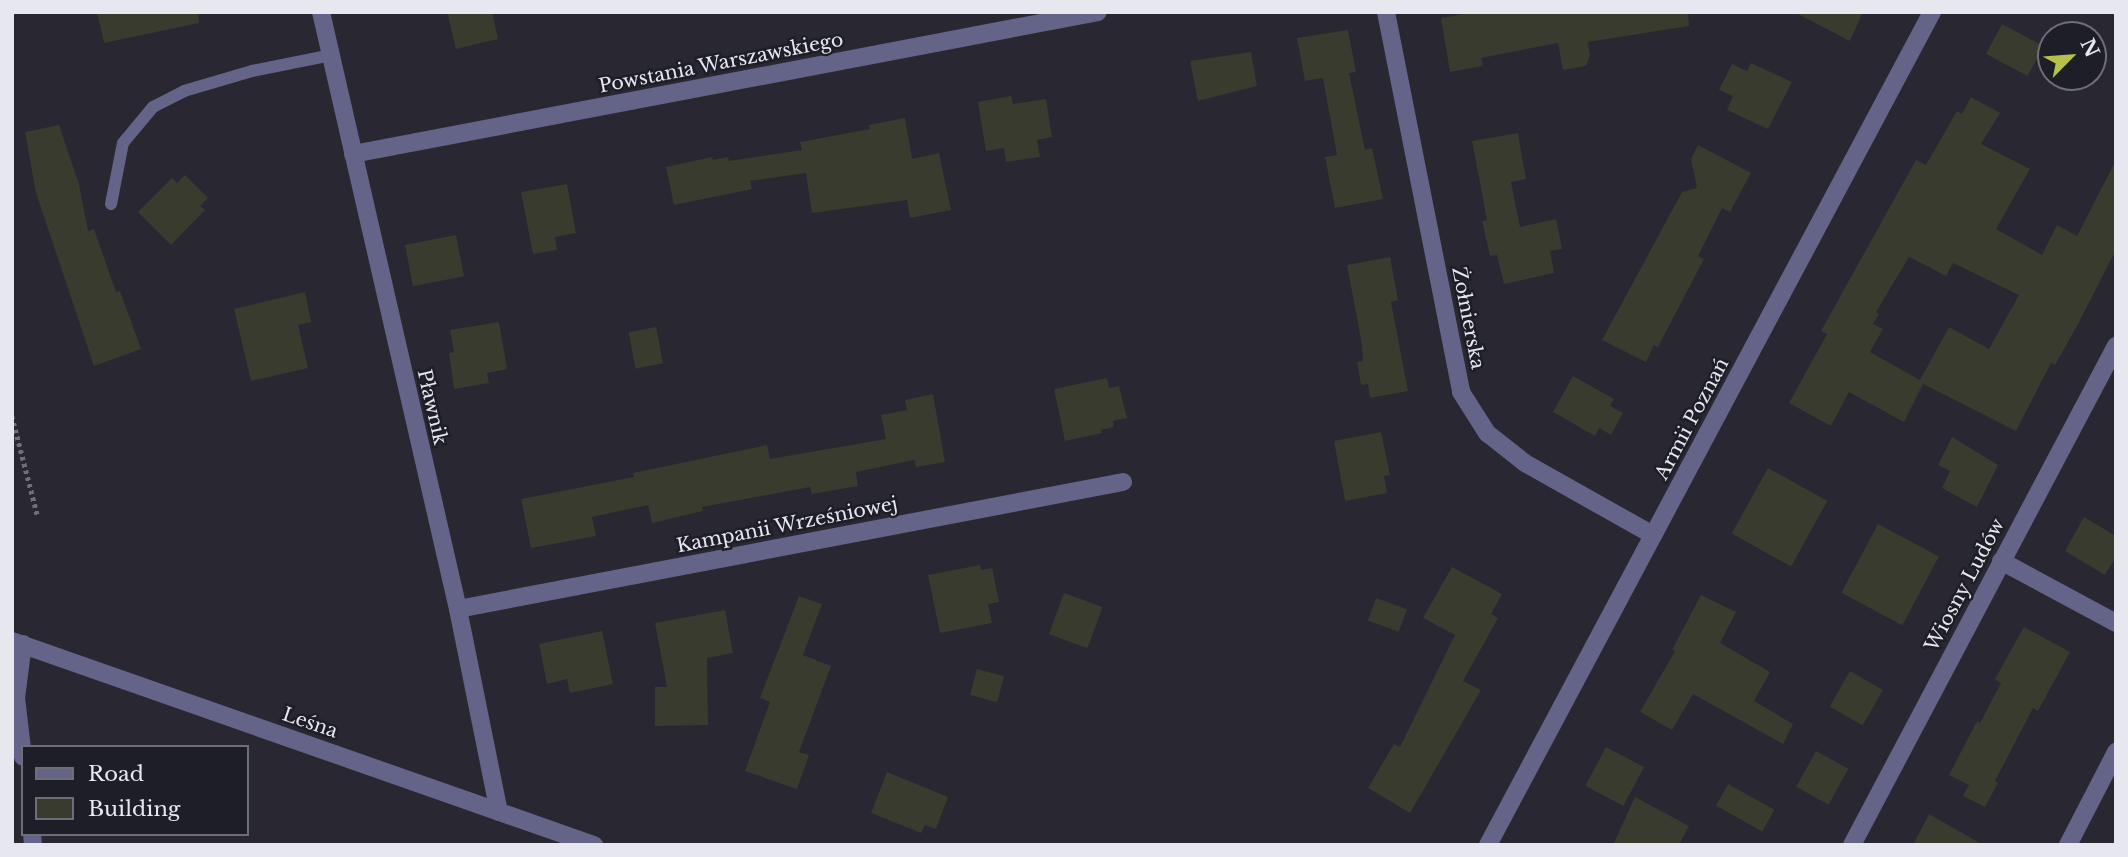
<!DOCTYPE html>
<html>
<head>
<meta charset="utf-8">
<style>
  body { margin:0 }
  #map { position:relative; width:2128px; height:857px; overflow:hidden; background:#282732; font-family:"Libre Baskerville",serif }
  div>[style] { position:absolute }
  .building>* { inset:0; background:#393b2f; transform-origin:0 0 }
  .path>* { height:4.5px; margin-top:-2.25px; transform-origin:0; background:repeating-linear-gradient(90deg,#6f6f79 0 3.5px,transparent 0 7px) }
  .service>* { height:12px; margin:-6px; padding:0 6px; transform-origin:6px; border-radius:6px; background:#646388 }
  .minor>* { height:18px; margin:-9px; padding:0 9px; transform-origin:9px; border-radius:9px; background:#646388 }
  span { translate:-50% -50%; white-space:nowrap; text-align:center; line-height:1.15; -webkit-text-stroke:5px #1e1e28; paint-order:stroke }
  .street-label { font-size:19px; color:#e7e7ef }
  .frame { position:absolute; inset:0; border:14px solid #e7e7ef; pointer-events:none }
  .legend { position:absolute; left:21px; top:745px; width:228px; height:91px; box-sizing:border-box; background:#1e1e28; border:2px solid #6e6e78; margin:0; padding:9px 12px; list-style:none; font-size:21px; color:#e7e7ef }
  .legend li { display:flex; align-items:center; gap:14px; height:35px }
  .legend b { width:35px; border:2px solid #6e6e78 }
  .north { position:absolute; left:2037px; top:21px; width:70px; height:70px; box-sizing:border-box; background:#1e1e28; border:2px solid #6e6e78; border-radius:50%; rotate:65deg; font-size:19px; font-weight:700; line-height:28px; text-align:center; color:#e7e7ef }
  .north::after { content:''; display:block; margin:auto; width:24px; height:32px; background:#b6c149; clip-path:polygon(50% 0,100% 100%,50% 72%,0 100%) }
</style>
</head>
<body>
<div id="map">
  <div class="building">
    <i style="clip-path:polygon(97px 12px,198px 12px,199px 23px,104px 43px)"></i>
    <i style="clip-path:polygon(447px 12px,492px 12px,498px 39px,456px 49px)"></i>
    <i style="clip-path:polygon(1476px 12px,1688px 12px,1689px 26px,1588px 42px,1590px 56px,1586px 66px,1563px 70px,1558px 43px,1481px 58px,1483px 66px,1450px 72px,1441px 18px)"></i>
    <i style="clip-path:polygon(1794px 12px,1863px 12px,1850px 41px)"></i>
    <i style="left:2002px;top:24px;width:47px;height:34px;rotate:28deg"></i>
    <i style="clip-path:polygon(1348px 30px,1356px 72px,1349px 73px,1365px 150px,1372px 148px,1383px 199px,1335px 208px,1325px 157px,1337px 155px,1323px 78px,1305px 81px,1297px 38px)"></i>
    <i style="clip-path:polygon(1251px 52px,1257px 86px,1198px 101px,1190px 61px)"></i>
    <i style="clip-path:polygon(1751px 63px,1792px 82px,1768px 129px,1727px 110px,1733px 96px,1719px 90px,1732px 64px,1747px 71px)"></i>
    <i style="clip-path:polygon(1011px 96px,1013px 104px,1046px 99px,1052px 137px,1037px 140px,1040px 157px,1006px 162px,1004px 148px,986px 151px,978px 102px)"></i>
    <i style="clip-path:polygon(evenodd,1971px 97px,2000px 113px,1981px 144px,2030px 169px,1996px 229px,2042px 255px,2057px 225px,2077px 236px,2116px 160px,2116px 250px,2077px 326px,2055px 365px,2051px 363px,2016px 431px,1923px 384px,1904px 422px,1849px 392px,1831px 426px,1789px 403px,1827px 334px,1821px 331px,1916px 160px,1926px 165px,1957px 111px,1962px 114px,1971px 97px,1909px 257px,1946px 276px,1953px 263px,2019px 295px,1989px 349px,1949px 327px,1920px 380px,1870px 352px,1883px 329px,1873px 324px,1879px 314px,1876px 312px,1909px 257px)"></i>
    <i style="clip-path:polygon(905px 118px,912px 159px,939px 153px,951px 210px,910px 218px,907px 200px,812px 213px,806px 173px,750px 181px,752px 189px,674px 205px,666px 167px,712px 157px,713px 160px,728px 157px,729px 161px,802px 150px,800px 142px,870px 129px,869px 125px)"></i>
    <i style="clip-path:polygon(59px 125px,79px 184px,88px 231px,94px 229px,116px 292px,120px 291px,141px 349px,94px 366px,36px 193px,25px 132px)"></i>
    <i style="clip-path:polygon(1518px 133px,1526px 179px,1511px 182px,1520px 227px,1556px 219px,1562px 249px,1550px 251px,1554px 273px,1504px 284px,1497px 255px,1490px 256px,1482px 221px,1487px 220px,1472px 141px)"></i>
    <i style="clip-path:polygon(1698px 145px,1751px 173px,1730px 212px,1722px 208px,1698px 256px,1704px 259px,1658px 347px,1654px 345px,1646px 362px,1602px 340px,1682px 192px,1697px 188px,1691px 159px)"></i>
    <i style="clip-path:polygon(185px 175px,208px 198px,200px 206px,205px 210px,171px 245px,138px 212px,172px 178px,177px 183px)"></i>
    <i style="clip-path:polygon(567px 184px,576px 233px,555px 237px,557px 250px,533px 254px,521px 192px)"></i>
    <i style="left:456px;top:235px;width:42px;height:52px;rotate:79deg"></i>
    <i style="clip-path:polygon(1390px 257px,1398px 300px,1391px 302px,1408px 391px,1370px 398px,1368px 384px,1361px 385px,1357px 362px,1363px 361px,1362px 345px,1347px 265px)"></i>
    <i style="clip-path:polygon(305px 292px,311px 322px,298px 325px,308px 368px,251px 381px,234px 309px)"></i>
    <i style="clip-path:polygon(499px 322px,507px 369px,487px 373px,489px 383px,454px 389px,449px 353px,454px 352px,450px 330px)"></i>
    <i style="left:656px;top:327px;width:37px;height:28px;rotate:79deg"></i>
    <i style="clip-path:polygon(1573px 376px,1614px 399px,1610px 406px,1623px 413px,1611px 435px,1599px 428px,1595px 436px,1553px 412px)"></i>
    <i style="clip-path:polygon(1107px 378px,1109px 388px,1119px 386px,1127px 418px,1113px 421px,1114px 427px,1101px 430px,1102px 433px,1065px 441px,1054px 389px)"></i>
    <i style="clip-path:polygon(933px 394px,945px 462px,916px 467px,914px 460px,856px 472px,858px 486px,812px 494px,810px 487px,702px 507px,703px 511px,652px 523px,648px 505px,592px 517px,596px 536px,531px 548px,521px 499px,634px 477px,633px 473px,767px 445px,770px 459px,886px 439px,881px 415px,907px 410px,905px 400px)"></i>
    <i style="clip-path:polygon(1381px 432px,1390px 475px,1384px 476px,1387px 493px,1345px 501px,1334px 441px)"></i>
    <i style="clip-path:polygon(1952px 437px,1998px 465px,1977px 507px,1942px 488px,1950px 471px,1938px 465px)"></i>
    <i style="left:1768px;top:468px;width:68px;height:75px;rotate:29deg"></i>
    <i style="clip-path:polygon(2084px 517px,2116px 536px,2116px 557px,2105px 575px,2065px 551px)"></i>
    <i style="left:1878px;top:524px;width:69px;height:78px;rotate:28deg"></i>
    <i style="clip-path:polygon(980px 565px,981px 570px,992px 568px,999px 602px,988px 604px,992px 623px,940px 633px,928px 575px)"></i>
    <i style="clip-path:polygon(1452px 567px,1502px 594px,1491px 614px,1498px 618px,1463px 681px,1481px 690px,1410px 813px,1368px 788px,1394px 744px,1400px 747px,1455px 635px,1423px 618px)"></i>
    <i style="left:1064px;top:593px;width:41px;height:44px;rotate:20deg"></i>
    <i style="clip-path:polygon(1701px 595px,1736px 612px,1720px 643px,1770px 672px,1754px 701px,1793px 724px,1783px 744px,1693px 694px,1672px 730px,1640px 712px,1675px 651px,1672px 650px)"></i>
    <i style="clip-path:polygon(799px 596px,822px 604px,803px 655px,831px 666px,799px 752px,809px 755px,797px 789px,745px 771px,770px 702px,760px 698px)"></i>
    <i style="left:1376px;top:598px;width:33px;height:24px;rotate:20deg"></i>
    <i style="clip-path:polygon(725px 610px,733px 653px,707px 658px,708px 725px,655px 726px,655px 687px,667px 687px,655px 623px)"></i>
    <i style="clip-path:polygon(2024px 627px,2070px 652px,2038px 711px,2033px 708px,1995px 781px,1998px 783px,1985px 807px,1963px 796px,1969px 785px,1949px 775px,1977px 721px,1980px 723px,2001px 683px,1995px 679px)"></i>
    <i style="clip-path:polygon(602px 631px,613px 684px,570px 693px,567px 679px,547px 684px,539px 644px)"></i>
    <i style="left:977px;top:669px;width:28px;height:27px;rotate:15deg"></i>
    <i style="left:1850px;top:671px;width:38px;height:41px;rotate:30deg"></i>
    <i style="left:1606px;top:747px;width:43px;height:44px;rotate:28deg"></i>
    <i style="left:1816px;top:751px;width:37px;height:41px;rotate:29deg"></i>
    <i style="clip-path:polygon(887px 772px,948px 797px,936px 829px,925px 825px,921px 833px,871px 813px)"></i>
    <i style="left:1728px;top:784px;width:53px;height:25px;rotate:29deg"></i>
    <i style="clip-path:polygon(1635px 797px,1689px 826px,1679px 845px,1613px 845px)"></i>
    <i style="clip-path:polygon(1929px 814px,1983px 845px,1913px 845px)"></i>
  </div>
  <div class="path">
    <i style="left:12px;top:416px;width:104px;rotate:75.6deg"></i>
  </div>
  <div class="service">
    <i style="left:111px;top:204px;width:62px;rotate:-78.9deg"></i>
    <i style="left:123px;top:143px;width:47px;rotate:-50.2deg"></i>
    <i style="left:153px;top:107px;width:35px;rotate:-27deg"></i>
    <i style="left:184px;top:91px;width:71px;rotate:-16.4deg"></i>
    <i style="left:252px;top:71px;width:82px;rotate:-11.3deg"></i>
  </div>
  <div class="minor">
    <i style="left:321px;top:12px;width:613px;rotate:77.08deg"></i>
    <i style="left:458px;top:609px;width:207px;rotate:78.6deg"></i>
    <i style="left:1386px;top:12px;width:387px;rotate:78.8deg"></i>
    <i style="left:1461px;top:392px;width:49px;rotate:57.6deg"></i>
    <i style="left:1487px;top:433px;width:48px;rotate:38.3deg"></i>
    <i style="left:1525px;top:463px;width:147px;rotate:29.4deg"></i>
    <i style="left:353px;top:154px;width:758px;rotate:-10.79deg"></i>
    <i style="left:2001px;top:561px;width:131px;rotate:28.3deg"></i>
    <i style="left:458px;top:609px;width:677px;rotate:-10.81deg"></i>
    <i style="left:12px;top:641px;width:617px;rotate:19.32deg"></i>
    <i style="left:23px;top:644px;width:54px;rotate:97.4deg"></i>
    <i style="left:16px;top:698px;width:59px;rotate:83.2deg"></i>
    <i style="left:32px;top:834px;width:11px;rotate:85deg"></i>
    <i style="left:1488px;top:845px;width:944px;rotate:-61.94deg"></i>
    <i style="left:1852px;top:845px;width:565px;rotate:-62.12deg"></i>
    <i style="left:2068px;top:845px;width:105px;rotate:-62.7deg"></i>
  </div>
  <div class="street-label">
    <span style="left:721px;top:63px;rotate:-11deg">Powstania Warszawskiego</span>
    <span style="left:1468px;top:318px;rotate:79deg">Żołnierska</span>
    <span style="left:432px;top:407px;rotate:77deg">Pławnik</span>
    <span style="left:1692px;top:419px;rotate:-62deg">Armii Poznań</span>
    <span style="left:787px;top:525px;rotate:-11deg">Kampanii Wrześniowej</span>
    <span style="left:1965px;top:585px;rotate:-62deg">Wiosny Ludów</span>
    <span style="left:310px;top:723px;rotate:19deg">Leśna</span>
  </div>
  <div class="frame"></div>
  <ul class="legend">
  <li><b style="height:9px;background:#646388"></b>Road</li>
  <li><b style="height:19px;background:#393b2f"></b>Building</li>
  </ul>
  <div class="north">N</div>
</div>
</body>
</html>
